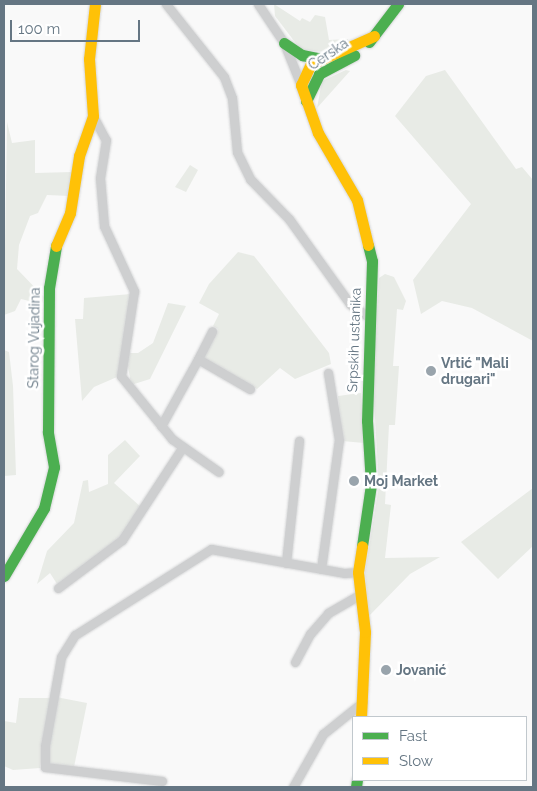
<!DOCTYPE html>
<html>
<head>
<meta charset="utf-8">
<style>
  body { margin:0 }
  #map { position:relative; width:537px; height:791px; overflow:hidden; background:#f9f9f9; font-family:Raleway,sans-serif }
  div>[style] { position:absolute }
  .green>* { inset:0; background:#e8ebe6 }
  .roads { filter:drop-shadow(0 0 1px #d5d6d7) drop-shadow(0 0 1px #d5d6d7) }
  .street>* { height:9px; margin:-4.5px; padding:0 4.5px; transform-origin:4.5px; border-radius:4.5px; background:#cecfd0 }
  .fast>* { height:11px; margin:-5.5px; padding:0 5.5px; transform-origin:5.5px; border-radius:5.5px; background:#4caf50 }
  .slow>* { height:11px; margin:-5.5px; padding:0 5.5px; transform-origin:5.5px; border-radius:5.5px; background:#ffc107 }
  .dots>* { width:14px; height:14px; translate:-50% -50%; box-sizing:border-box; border:2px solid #fff; border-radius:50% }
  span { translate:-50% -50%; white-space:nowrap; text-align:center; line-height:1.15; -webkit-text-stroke:5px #fff; paint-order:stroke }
  .street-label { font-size:14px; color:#657683 }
  .poi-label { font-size:14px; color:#657683; font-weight:700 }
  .left { translate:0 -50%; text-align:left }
  .frame { position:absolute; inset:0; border:5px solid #657683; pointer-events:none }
  .legend { position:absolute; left:352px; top:716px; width:175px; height:65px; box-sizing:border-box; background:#fff; border:1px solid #c1c8cd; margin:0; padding:6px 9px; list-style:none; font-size:15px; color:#657683 }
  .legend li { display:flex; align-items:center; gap:10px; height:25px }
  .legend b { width:25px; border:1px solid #c1c8cd }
  .scale { position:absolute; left:10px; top:20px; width:130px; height:22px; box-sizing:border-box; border:2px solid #657683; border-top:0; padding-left:6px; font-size:15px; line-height:18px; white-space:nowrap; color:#657683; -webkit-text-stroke:4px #fff; paint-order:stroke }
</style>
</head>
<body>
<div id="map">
  <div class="green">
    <i style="clip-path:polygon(274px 4px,300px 21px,302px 18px,310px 22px,315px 15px,325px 17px,329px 40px,348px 39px,346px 45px,328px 52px,301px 50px,275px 16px)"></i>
    <i style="clip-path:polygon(346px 70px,350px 71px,317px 108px,322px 81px)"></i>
    <i style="clip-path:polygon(445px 70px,516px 169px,522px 167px,533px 180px,533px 341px,472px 308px,442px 301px,421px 314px,413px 280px,471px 204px,395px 116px,426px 76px)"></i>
    <i style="clip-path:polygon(7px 122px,12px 143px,35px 140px,35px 173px,72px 172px,70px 196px,47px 195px,38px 213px,30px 216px,19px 245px,17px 269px,44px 297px,42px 304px,21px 299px,15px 311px,4px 315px)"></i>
    <i style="clip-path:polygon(190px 165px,198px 170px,186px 192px,175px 187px)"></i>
    <i style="clip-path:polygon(238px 252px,254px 256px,262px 266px,329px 353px,331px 364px,295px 379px,280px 368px,257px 389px,203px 358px,218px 329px,213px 326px,219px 314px,199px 303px,209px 284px)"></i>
    <i style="clip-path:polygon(385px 274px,394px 277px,406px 301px,403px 310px,397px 309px,393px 366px,399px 366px,395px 425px,389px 425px,385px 504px,391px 505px,385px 558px,440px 557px,410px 574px,369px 616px,365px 572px,379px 486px,373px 384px,379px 278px)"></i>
    <i style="clip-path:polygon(131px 294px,117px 377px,94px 387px,82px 401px,75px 319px,83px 319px,84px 298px)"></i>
    <i style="clip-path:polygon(168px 303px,186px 306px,150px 379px,131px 385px,126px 353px,138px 353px,153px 343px)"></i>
    <i style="clip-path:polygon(4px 350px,9px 352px,13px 386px,16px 475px,4px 476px)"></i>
    <i style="clip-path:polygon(361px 393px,364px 443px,342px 441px,338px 396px)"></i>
    <i style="clip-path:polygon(125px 440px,140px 456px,114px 483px,141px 507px,121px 536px,57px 584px,50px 573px,37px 584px,47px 551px,74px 523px,83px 481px,88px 480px,89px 492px,108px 484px,108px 455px)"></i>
    <i style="clip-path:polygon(533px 488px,533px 546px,498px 579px,461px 542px)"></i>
    <i style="clip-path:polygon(56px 697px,87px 703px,74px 767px,54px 768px,48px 763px)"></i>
    <i style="clip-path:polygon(19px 698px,51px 698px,40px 768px,13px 770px,4px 766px,4px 721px,16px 723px)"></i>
  </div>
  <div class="roads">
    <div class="street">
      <i style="left:166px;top:4px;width:93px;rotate:51.5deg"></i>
      <i style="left:224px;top:77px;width:22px;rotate:69deg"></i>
      <i style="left:232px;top:98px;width:54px;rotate:84.7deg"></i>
      <i style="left:237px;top:152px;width:30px;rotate:64deg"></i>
      <i style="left:250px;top:179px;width:56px;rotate:45.7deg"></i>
      <i style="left:289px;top:219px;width:105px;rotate:54.3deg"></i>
      <i style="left:350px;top:304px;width:24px;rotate:35deg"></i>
      <i style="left:258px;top:4px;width:47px;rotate:56.3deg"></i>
      <i style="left:284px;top:43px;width:45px;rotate:68deg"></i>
      <i style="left:93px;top:116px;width:27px;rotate:62deg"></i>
      <i style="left:106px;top:140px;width:38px;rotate:99deg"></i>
      <i style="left:100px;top:178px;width:48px;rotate:85.2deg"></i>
      <i style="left:104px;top:226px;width:72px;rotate:65.2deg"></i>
      <i style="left:134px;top:291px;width:86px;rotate:98.7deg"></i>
      <i style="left:121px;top:376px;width:81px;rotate:51deg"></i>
      <i style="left:172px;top:439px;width:57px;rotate:35.1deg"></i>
      <i style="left:198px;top:359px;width:31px;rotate:-63deg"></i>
      <i style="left:161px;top:426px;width:77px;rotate:-61.1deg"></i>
      <i style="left:198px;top:359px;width:60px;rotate:30deg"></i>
      <i style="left:286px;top:563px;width:123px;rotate:-83.9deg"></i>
      <i style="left:321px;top:569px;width:130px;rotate:-82.1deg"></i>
      <i style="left:339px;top:440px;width:68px;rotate:-99.3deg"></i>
      <i style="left:58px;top:588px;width:80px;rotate:-36.9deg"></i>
      <i style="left:122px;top:540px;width:110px;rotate:-56.9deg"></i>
      <i style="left:295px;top:662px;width:32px;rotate:-62deg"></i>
      <i style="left:310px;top:634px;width:28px;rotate:-49deg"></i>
      <i style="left:328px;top:613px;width:38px;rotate:-30deg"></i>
      <i style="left:162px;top:781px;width:118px;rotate:-173.2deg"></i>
      <i style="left:45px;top:767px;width:21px;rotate:-90deg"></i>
      <i style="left:45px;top:746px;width:90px;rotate:-79.8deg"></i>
      <i style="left:61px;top:657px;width:26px;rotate:-58deg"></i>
      <i style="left:75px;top:635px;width:161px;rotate:-32.3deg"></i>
      <i style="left:211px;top:549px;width:136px;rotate:10.2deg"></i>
      <i style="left:345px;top:573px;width:13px;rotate:-4deg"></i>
      <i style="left:293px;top:787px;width:61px;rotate:-60.5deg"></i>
      <i style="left:323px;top:734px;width:51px;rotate:-38.7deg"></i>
    </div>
    <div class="fast">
      <i style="left:369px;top:42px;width:48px;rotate:-52.7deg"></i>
      <i style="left:284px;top:43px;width:22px;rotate:34deg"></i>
      <i style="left:302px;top:55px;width:20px;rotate:11deg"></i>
      <i style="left:306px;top:101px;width:30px;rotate:-64deg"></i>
      <i style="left:319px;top:74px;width:40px;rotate:-28deg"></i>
      <i style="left:362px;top:546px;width:63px;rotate:-81.7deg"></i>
      <i style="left:371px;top:484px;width:63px;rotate:-93.6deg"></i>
      <i style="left:367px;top:421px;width:160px;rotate:-88.2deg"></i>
      <i style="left:372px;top:261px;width:16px;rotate:-104deg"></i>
      <i style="left:4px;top:576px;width:79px;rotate:-59.5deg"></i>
      <i style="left:44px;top:508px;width:42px;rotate:-76.3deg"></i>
      <i style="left:54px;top:467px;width:36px;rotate:-100deg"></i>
      <i style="left:48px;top:432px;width:144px;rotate:-89.6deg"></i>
      <i style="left:49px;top:288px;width:43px;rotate:-80.5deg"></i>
      <i style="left:356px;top:787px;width:7px;rotate:-82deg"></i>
    </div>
    <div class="slow">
      <i style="left:368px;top:245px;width:46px;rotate:-103.7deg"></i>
      <i style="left:357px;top:200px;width:78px;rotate:-120.2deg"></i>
      <i style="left:318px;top:133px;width:51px;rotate:-109.5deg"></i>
      <i style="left:301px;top:85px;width:23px;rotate:-65deg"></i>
      <i style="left:311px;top:64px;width:69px;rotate:-24deg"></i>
      <i style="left:56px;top:246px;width:36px;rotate:-67deg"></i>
      <i style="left:70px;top:213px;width:58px;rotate:-81deg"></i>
      <i style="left:79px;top:156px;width:42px;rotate:-70.7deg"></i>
      <i style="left:93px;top:116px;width:57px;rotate:-94deg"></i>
      <i style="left:89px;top:59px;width:55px;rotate:-83.8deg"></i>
      <i style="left:361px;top:717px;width:85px;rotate:-87.3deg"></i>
      <i style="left:365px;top:632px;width:60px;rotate:-96.7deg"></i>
      <i style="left:358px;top:572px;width:26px;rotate:-81deg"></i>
    </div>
  </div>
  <div class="dots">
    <i style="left:431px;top:371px;background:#99a4ac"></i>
    <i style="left:354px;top:481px;background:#99a4ac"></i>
    <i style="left:386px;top:670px;background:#99a4ac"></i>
  </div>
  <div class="street-label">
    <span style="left:328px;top:54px;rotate:-34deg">Cerska</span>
    <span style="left:34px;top:338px;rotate:-89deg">Starog Vujadina</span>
    <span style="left:354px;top:340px;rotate:-88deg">Srpskih ustanika</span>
  </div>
  <div class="poi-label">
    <span class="left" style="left:441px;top:371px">Vrtić "Mali<br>drugari"</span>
    <span class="left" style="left:364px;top:481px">Moj Market</span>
    <span class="left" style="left:396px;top:670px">Jovanić</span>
  </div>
  <div class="frame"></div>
  <ul class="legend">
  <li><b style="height:6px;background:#4caf50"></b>Fast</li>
  <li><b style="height:6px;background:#ffc107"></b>Slow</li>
  </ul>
  <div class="scale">100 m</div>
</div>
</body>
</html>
